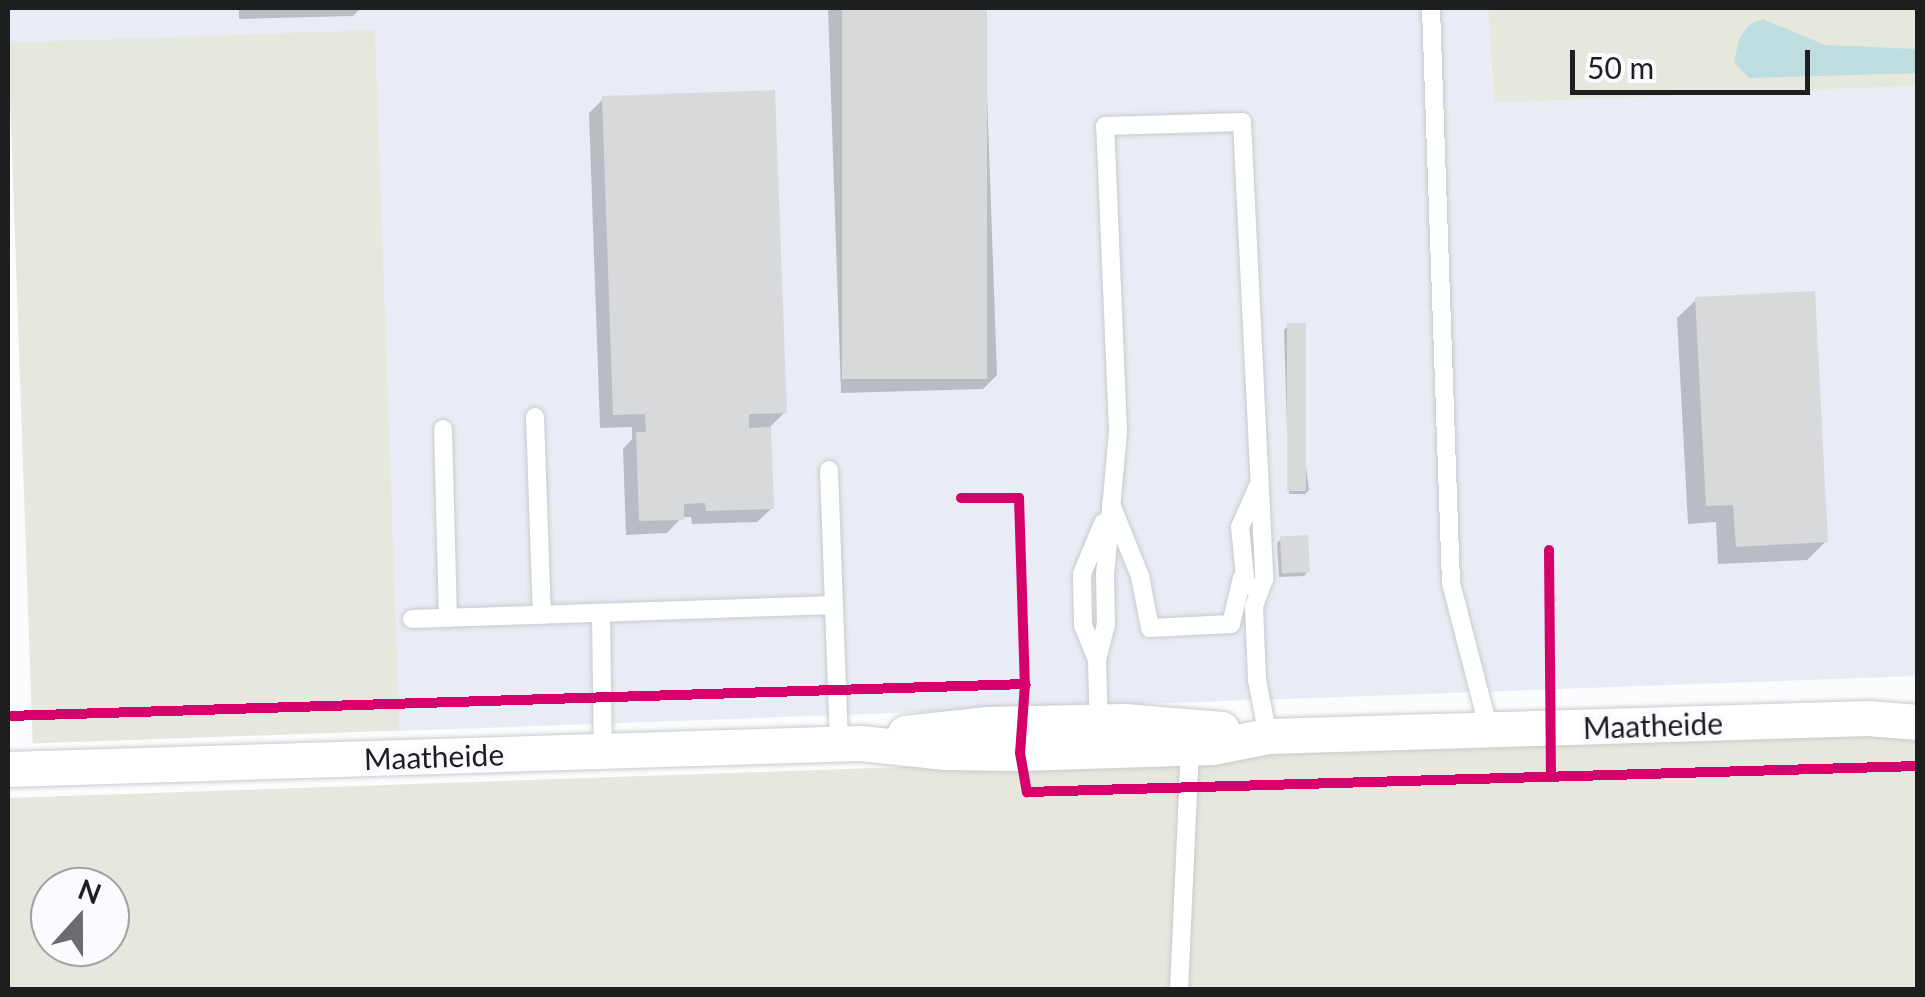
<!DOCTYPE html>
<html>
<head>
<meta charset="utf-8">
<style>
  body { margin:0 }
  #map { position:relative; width:1925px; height:997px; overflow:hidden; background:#fafcfe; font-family:Lato,sans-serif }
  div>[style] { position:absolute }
  .built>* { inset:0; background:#e9ecf4 }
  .green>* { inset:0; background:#e6e8dd; transform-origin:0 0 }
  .water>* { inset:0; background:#beddde }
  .shadow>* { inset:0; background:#0003 }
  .building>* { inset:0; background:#d8d9db; transform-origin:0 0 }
  .path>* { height:6px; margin-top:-3px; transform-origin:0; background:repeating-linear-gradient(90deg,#dededf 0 8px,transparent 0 16px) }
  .roads { filter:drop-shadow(0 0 2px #c9cacc) drop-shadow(0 0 2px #c9cacc) }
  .lane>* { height:18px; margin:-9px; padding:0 9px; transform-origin:9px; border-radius:9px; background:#feffff }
  .street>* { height:35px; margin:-17.5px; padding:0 17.5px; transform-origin:17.5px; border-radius:17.5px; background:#feffff }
  .cycleway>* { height:10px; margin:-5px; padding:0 5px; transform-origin:5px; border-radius:5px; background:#d6006c }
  span { translate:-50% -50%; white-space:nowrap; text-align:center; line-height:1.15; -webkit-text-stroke:10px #f9fbff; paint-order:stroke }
  .street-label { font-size:30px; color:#1d1e20 }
  .frame { position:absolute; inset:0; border:10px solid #1d1e20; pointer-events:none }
  .north { position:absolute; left:30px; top:867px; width:100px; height:100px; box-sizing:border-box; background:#f9fbff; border:2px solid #a1a3a6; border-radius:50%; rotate:21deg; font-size:28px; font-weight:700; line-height:40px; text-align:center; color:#1d1e20 }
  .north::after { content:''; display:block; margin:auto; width:35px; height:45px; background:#6a6c6e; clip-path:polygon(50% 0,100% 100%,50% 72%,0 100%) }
  .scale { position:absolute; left:1570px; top:50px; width:240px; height:45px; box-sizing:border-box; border:5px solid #1d1e20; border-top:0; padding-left:12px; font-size:30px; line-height:35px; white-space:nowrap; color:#1d1e20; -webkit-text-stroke:8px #f9fbff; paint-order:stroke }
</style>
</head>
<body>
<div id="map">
  <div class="built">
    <i style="clip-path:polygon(8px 8px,1488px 8px,1494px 103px,1917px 86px,1917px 676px,396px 731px,375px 31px,8px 48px)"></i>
  </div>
  <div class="green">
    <i style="clip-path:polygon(1488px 8px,1917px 8px,1917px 86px,1494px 103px)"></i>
    <i style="left:375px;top:30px;width:701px;height:367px;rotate:88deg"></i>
    <i style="clip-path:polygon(evenodd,1917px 732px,1917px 989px,8px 989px,8px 798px,1917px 732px,50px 887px,110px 887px,110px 947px,50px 947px,50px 887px)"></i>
  </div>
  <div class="water">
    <i style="clip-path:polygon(1763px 19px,1825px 45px,1917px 49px,1917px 73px,1749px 78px,1734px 62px,1739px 39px,1749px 25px)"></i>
  </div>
  <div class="shadow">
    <i style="clip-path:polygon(239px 8px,361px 8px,353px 16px,239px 19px)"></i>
    <i style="clip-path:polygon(828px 8px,984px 8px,997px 375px,983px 389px,841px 393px)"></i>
    <i style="clip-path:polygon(603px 99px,785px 412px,769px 428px,772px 508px,757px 522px,692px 524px,691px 517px,682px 517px,667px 533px,626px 535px,623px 449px,632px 439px,632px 427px,600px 428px,589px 113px)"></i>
    <i style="clip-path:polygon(1696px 300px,1826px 541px,1807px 560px,1718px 564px,1716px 522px,1688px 524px,1677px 318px)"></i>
    <i style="clip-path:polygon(1288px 326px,1309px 490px,1305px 494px,1289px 494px,1284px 330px)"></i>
    <i style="clip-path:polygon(1281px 539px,1308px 571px,1304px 576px,1279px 577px,1277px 543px)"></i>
  </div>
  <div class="building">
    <i style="left:842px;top:8px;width:145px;height:371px"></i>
    <i style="clip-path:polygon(775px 90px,787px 413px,749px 414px,749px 428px,771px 427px,774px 509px,706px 511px,705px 503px,684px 504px,684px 520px,639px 521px,636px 432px,646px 432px,645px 414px,613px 415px,602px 96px)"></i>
    <i style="clip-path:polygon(1815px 291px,1828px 542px,1736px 547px,1733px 505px,1706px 506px,1695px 297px)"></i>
    <i style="left:1287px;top:323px;width:19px;height:168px"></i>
    <i style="left:1308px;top:535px;width:37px;height:28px;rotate:87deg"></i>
  </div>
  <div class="path">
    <i style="left:1549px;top:599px;width:14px;rotate:-4deg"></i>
  </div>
  <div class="roads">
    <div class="lane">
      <i style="left:1431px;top:8px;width:575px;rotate:88.01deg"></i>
      <i style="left:1451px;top:583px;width:152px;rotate:75.5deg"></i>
      <i style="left:535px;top:417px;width:198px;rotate:88deg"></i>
      <i style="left:443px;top:429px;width:189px;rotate:88.5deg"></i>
      <i style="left:829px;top:470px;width:274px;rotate:87.9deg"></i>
      <i style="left:1111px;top:504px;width:78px;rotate:68.1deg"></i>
      <i style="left:1140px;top:576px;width:53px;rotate:79.1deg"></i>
      <i style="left:1150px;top:628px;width:81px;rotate:-2.8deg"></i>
      <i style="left:1231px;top:624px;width:47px;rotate:-76.6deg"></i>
      <i style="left:1246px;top:586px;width:59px;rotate:-95.8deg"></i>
      <i style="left:1240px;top:527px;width:45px;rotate:-66.3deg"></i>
      <i style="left:601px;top:613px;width:138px;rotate:89.2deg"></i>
      <i style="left:412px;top:619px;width:422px;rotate:-1.9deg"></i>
      <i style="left:1097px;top:660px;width:37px;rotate:-112deg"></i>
      <i style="left:1083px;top:626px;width:52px;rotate:-91.1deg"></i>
      <i style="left:1082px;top:574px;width:55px;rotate:-67.6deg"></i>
      <i style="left:1099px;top:729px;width:69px;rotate:-91.7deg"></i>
      <i style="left:1097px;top:660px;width:36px;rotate:-76deg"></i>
      <i style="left:1106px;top:625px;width:50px;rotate:-91.1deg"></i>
      <i style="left:1105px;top:575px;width:145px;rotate:-84.8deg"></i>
      <i style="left:1118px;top:431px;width:305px;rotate:-92.4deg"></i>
      <i style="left:1105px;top:126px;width:137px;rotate:-1.7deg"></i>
      <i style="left:1242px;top:122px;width:458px;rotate:87.2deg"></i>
      <i style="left:1264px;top:579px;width:30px;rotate:110deg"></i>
      <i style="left:1254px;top:607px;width:73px;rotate:87.6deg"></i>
      <i style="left:1257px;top:680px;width:57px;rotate:78.9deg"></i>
      <i style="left:1179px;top:990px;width:244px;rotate:-87.4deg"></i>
    </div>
    <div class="street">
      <i style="left:905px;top:733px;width:81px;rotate:-6.3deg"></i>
      <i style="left:986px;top:724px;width:138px;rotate:-1.2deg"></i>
      <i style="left:1124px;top:721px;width:98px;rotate:4.7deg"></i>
      <i style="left:8px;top:769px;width:852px;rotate:-1.75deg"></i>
      <i style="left:860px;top:743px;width:86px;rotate:6deg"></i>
      <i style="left:946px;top:752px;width:74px;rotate:0.8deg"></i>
      <i style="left:1020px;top:753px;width:192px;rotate:-1.8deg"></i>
      <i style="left:1212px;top:747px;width:57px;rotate:-11.1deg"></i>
      <i style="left:1268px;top:736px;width:600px;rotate:-1.72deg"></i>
      <i style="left:1868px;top:718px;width:50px;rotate:4.6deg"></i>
    </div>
  </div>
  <div class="cycleway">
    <i style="left:961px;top:498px;width:58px"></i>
    <i style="left:1019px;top:498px;width:186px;rotate:88.2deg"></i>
    <i style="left:1549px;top:550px;width:227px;rotate:89.5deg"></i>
    <i style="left:8px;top:716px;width:1018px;rotate:-1.8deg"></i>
    <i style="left:1025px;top:684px;width:69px;rotate:94.1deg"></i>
    <i style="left:1020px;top:753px;width:40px;rotate:80deg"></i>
    <i style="left:1027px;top:792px;width:891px;rotate:-1.67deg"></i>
  </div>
  <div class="street-label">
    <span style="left:1653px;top:725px;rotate:-2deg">Maatheide</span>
    <span style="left:434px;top:756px;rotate:-2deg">Maatheide</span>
  </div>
  <div class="frame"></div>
  <div class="north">N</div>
  <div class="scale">50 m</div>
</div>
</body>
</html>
